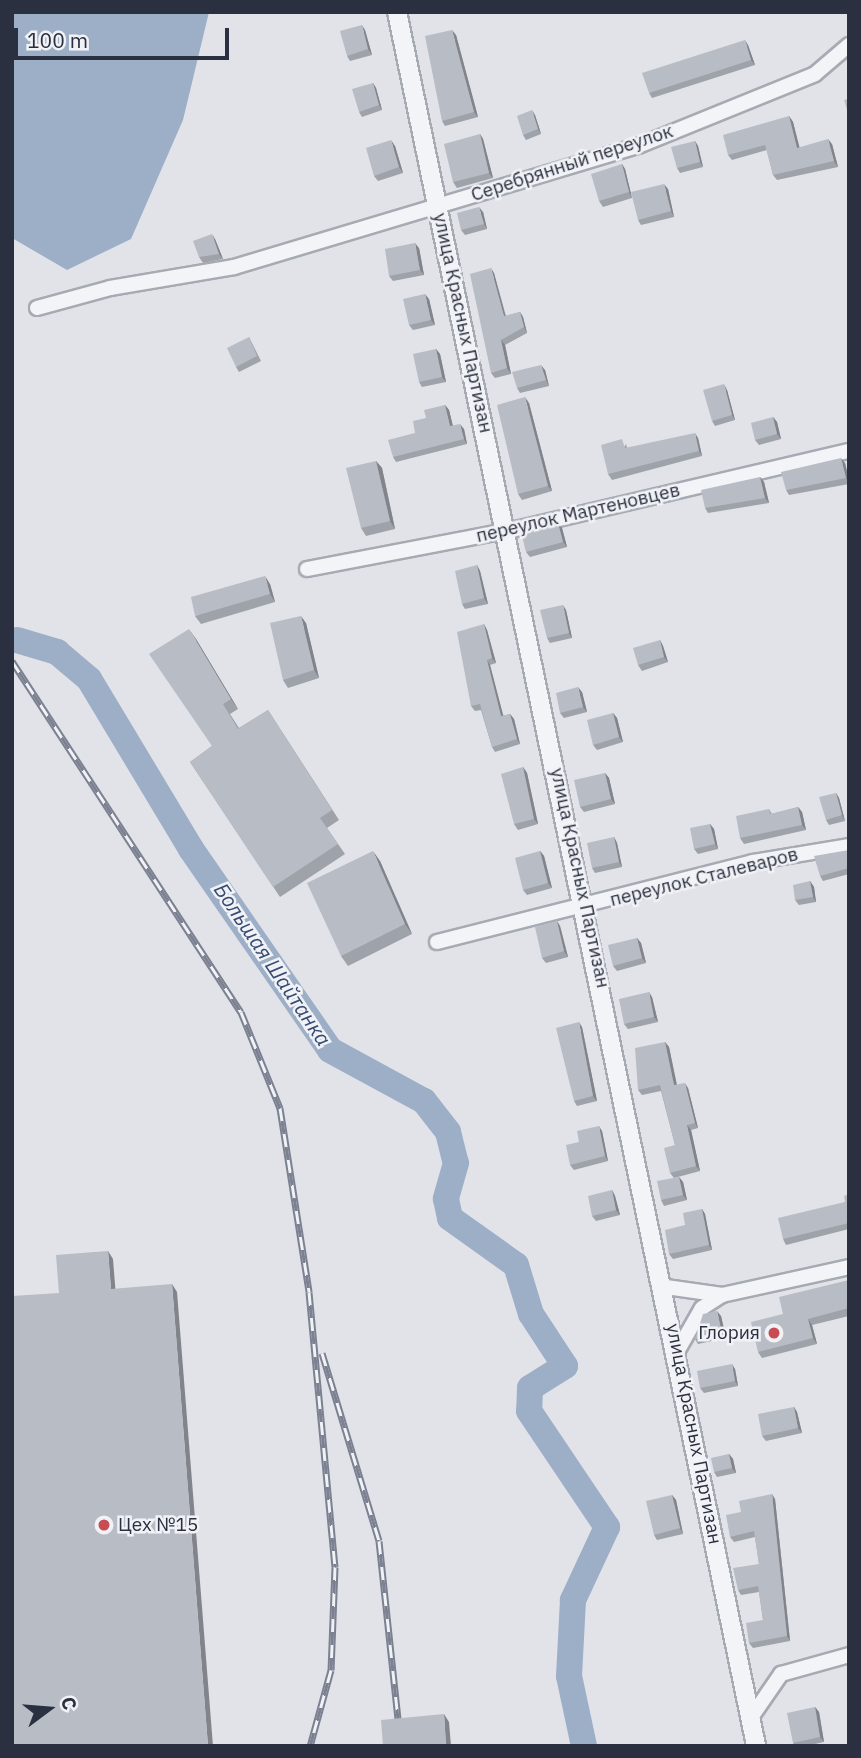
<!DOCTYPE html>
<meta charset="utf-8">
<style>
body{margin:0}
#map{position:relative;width:861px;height:1758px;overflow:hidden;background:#e1e3e9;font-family:"IBM Plex Sans",sans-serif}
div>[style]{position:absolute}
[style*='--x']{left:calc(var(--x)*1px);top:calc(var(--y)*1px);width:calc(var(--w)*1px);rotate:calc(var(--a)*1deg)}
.water>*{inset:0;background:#9daec7}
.river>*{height:26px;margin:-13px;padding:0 13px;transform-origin:13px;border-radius:13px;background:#9daec7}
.roads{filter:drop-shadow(2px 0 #a6aab3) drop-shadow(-2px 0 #a6aab3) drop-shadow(0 2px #a6aab3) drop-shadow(0 -2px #a6aab3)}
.minor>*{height:14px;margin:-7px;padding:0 7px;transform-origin:7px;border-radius:7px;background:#f3f4f7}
.tertiary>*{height:18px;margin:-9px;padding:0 9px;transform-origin:9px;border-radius:9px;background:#f3f4f7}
.rail>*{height:7px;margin-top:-3.5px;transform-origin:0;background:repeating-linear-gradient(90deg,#f0f2f6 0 13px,#7b8191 0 26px);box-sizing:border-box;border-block:2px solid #7b8191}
.wall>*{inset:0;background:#9ea2a9}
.shaded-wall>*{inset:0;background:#81848a}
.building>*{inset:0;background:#b8bcc5}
.dots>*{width:19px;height:19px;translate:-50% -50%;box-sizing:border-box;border:4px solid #f0f2f6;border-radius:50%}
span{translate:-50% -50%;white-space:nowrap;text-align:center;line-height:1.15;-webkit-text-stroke:5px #f0f2f6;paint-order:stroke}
.street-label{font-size:19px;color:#2a303f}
.poi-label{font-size:19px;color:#2a303f}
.right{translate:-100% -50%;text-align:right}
.left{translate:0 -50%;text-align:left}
.water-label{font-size:21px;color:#364b71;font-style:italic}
.frame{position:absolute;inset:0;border:14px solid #2a303f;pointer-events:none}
.north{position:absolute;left:14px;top:1674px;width:70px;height:70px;-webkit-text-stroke:5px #f0f2f6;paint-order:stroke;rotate:74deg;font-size:19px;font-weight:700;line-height:28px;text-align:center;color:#2a303f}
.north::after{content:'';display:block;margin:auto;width:24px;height:32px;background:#2a303f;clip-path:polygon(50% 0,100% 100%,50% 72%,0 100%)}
.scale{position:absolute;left:14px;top:28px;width:215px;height:32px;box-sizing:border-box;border:4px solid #2a303f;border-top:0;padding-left:9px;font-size:21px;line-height:24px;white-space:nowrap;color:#2a303f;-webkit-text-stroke:5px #f0f2f6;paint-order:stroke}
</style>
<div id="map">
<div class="water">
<i style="clip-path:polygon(12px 12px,209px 12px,183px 120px,131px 239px,67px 270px,12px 238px)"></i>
</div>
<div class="river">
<i style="--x:17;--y:640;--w:42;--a:16.7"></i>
<i style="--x:57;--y:652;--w:42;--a:40.2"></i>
<i style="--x:89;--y:679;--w:198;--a:59"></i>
<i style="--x:191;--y:849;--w:244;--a:55.3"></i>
<i style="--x:330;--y:1050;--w:107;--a:28.5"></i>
<i style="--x:424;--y:1101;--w:39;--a:52"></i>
<i style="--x:448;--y:1132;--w:32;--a:76"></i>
<i style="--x:456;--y:1163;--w:37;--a:106"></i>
<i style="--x:446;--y:1199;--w:19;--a:78"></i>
<i style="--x:450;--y:1218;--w:81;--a:35.5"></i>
<i style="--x:516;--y:1265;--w:51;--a:73"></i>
<i style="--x:531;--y:1314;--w:62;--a:56.8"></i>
<i style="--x:565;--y:1366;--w:41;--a:147.8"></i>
<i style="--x:530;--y:1388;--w:23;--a:92"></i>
<i style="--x:529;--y:1411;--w:140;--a:56.1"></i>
<i style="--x:607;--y:1527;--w:81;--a:115"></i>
<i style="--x:573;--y:1600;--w:76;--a:93"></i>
<i style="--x:569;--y:1676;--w:72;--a:77.9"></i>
</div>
<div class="roads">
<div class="minor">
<i style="--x:37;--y:308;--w:76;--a:-15.3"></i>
<i style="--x:110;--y:288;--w:126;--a:-9.6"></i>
<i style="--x:234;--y:267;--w:422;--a:-16.7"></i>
<i style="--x:638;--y:146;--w:191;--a:-22.1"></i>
<i style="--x:815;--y:74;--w:45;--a:-40.5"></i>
<i style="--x:307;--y:569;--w:204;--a:-10.8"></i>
<i style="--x:507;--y:531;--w:351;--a:-13.2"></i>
<i style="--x:437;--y:942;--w:326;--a:-14.2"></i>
<i style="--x:753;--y:862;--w:97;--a:-9.5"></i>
<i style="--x:666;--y:1287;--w:57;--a:8.1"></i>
<i style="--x:678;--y:1350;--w:48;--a:-60.3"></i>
<i style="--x:702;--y:1308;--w:24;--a:-33"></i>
<i style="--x:722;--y:1295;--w:130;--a:-12.4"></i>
<i style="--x:750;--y:1719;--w:55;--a:-55.4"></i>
<i style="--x:781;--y:1674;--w:71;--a:-15.6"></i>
</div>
<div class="tertiary">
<i style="--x:397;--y:12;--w:1771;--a:78.3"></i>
</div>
</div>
<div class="rail">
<i style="--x:12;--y:661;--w:419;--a:56.9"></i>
<i style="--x:241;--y:1012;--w:104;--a:67.9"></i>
<i style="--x:280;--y:1108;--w:186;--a:81"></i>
<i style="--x:309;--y:1292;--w:276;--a:84.6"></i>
<i style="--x:335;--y:1567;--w:103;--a:92.2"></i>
<i style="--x:331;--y:1670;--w:79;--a:105.4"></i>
<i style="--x:322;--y:1353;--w:196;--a:73.1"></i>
<i style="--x:379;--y:1541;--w:206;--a:83.9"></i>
</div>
<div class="wall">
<i style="clip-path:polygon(365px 30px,372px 55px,350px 61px,347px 56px)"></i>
<i style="clip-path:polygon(456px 35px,478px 117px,445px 126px,442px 121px)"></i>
<i style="clip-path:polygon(748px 45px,755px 65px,652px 98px,649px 93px)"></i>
<i style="clip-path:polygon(373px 83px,376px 88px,382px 110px,362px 117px,359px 112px)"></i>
<i style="clip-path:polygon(535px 115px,541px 134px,526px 140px,523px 135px)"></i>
<i style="clip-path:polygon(789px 116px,793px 122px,799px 148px,832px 144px,838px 167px,777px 180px,773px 175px,767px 150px,732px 160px,728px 155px)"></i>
<i style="clip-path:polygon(480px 134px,483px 139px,493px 178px,457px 188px,453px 182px)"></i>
<i style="clip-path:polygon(695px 141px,698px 146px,703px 167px,680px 173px,677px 168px)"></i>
<i style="clip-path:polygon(395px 146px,403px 173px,378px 181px,374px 176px)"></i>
<i style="clip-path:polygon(622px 164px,625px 169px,632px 198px,603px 207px,599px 201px)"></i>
<i style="clip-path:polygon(668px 189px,674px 217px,641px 225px,638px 220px)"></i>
<i style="clip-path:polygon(483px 212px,487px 229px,465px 235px,461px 230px)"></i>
<i style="clip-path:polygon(215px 239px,223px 259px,203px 263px,199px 257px)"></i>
<i style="clip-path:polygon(419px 248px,424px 275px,393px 281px,389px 276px)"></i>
<i style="clip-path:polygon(494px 273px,506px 316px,520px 312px,523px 317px,527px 333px,505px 345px,511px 374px,495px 378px,491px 373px)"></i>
<i style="clip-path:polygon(429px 299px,435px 325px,413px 330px,409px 325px)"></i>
<i style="clip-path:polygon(249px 337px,261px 361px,239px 372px,236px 367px)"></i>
<i style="clip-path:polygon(436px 349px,440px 354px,446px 382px,422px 387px,419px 382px)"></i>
<i style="clip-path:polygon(545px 370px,549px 386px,520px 393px,517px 388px)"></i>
<i style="clip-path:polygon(727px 390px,735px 420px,715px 426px,712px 421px)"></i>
<i style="clip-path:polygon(529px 403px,552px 491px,522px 500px,518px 494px)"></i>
<i style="clip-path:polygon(445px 405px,449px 410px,453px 426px,464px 429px,467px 444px,396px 462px,393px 457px,415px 433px,426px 418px)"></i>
<i style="clip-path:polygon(773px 417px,777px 422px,781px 439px,759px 445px,755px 440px)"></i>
<i style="clip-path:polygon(698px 438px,702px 456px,612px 480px,608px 474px,626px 444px,627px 448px)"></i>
<i style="clip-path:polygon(376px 461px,382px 468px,395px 529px,366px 536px,361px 528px)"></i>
<i style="clip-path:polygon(845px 463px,849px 478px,849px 484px,789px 495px,786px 490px)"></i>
<i style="clip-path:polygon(760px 477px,764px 482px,769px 503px,708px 513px,705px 508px)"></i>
<i style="clip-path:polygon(558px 523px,562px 528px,567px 547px,530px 557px,526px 552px)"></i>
<i style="clip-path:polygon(477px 565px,480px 571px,488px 604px,465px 609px,462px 604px)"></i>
<i style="clip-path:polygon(270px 584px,275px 602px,201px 624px,195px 616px)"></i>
<i style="clip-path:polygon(566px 610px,572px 638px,550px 643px,547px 638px)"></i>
<i style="clip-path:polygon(306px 623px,319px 678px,288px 688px,283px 680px)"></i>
<i style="clip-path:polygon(484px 624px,487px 630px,496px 663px,490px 665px,503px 716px,510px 714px,514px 719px,520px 744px,495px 752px,492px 747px,481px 710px,475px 711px,471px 706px)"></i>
<i style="clip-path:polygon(196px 639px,238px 709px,230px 714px,239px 728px,268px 710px,339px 820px,327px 828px,345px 854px,280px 897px,190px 762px,212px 746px)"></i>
<i style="clip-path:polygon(660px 640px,663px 646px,668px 662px,642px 671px,638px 665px)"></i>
<i style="clip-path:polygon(582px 692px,587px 712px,564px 718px,560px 713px)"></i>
<i style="clip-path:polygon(613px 713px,617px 718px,623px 742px,597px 750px,593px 745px)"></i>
<i style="clip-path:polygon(523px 767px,527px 773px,538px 824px,518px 830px,514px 824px)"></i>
<i style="clip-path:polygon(605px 773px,609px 778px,615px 804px,584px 812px,580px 807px)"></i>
<i style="clip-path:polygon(836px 793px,839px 798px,845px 821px,829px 825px,826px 820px)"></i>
<i style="clip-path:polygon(798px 807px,802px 812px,806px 830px,744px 844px,740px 838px,769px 809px,772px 814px)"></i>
<i style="clip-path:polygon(710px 824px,714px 829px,718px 849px,698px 854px,694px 849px)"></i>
<i style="clip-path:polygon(614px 837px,617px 843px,622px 867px,595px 873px,592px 868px)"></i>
<i style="clip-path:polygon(849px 850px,849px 874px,823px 881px,820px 876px)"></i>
<i style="clip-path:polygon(540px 851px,544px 856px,552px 888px,527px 895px,523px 890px)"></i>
<i style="clip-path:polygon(380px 861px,412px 934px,348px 966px,341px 956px)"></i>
<i style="clip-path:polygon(810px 881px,814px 887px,816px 902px,799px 905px,795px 900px)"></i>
<i style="clip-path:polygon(557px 921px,560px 926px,568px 957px,546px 963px,542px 958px)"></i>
<i style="clip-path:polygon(637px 938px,641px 943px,646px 963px,617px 971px,613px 966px)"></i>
<i style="clip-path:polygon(652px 997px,658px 1022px,628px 1029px,624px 1024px)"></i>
<i style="clip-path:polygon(582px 1027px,597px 1101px,577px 1106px,574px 1101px)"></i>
<i style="clip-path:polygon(665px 1042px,669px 1047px,677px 1085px,688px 1088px,698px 1128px,691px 1130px,700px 1171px,674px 1178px,670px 1173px,675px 1145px,661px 1091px,642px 1095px,638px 1090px)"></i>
<i style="clip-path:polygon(602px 1131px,608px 1161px,574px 1170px,570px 1165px,579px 1142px)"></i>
<i style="clip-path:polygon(679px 1177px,683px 1182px,687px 1200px,664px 1206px,661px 1200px)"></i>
<i style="clip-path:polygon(612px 1190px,615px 1196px,620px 1215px,596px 1221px,592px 1216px)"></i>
<i style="clip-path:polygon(849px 1194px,849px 1229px,786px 1245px,783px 1239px,845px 1202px)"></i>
<i style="clip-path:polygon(702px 1209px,705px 1214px,712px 1250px,673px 1259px,669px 1254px,685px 1225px)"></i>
<i style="clip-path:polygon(849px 1280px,849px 1316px,812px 1325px,817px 1344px,762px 1358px,758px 1352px,783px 1314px)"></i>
<i style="clip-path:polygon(721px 1316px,726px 1338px,698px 1344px,695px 1339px)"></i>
<i style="clip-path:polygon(735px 1369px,738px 1386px,704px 1393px,700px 1388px)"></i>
<i style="clip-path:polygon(794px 1407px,797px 1412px,802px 1433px,766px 1441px,762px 1436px)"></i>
<i style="clip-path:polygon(729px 1454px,733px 1459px,736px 1473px,717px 1477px,714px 1472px)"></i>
<i style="clip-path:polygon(672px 1495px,676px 1500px,683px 1534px,657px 1540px,654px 1535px)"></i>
<i style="clip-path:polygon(775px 1499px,790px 1641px,753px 1648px,749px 1643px,763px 1620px,759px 1592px,741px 1595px,738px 1590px,759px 1564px,755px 1537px,734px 1542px,730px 1537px,741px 1512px)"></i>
<i style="clip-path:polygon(815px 1707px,819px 1712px,824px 1742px,806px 1746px,795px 1746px,793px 1743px)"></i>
</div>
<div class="shaded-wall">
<i style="clip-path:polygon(362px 25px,365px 30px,372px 55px,368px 49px)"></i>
<i style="clip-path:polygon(452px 30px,456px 35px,478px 117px,474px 112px)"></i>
<i style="clip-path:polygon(745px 40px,748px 45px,755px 65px,751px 60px)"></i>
<i style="clip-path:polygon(373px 83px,376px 88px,382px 110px,379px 105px)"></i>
<i style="clip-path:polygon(532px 110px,535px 115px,541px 134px,538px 129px)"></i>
<i style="clip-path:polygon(789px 116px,793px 122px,801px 153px,797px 148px)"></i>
<i style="clip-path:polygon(480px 134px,483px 139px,493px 178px,489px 173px)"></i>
<i style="clip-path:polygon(828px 139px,832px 144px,838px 167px,834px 161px)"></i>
<i style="clip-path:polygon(391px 140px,395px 146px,403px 173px,399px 167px)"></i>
<i style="clip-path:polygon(695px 141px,698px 146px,703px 167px,700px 162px)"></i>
<i style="clip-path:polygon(622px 164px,625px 169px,632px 198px,629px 192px)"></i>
<i style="clip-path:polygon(664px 184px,668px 189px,674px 217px,671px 211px)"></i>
<i style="clip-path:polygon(479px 207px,483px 212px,487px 229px,484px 224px)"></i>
<i style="clip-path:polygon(212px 234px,215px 239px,223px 259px,219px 254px)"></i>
<i style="clip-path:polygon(415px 243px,419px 248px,424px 275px,420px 270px)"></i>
<i style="clip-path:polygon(491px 268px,494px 273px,507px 322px,504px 316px)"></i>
<i style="clip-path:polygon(425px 294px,429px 299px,435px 325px,431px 320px)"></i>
<i style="clip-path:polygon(520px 312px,523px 317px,527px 333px,524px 327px)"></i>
<i style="clip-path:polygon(501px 340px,505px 345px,511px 374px,507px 368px)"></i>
<i style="clip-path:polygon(436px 349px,440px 354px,446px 382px,442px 377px)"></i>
<i style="clip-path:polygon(541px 365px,545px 370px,549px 386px,546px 380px)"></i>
<i style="clip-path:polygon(724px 384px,727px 390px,735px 420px,732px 415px)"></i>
<i style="clip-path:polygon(525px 397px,529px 403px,552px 491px,548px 486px)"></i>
<i style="clip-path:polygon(445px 405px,449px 410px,454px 431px,450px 426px)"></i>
<i style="clip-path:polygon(773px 417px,777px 422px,781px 439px,777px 434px)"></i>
<i style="clip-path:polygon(460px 424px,464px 429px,467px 444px,464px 439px)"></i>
<i style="clip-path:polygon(695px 433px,698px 438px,702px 456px,699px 451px)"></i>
<i style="clip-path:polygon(841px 458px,845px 463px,849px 481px,846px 478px)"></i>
<i style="clip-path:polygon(376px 461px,382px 468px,395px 529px,390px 521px)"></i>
<i style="clip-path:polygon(760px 477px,764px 482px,769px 503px,765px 498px)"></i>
<i style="clip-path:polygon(558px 523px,562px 528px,567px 547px,563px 542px)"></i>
<i style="clip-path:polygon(477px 565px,480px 571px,488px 604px,484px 598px)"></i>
<i style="clip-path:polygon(265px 576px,270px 584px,275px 602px,270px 594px)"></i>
<i style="clip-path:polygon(563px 605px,566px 610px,572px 638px,569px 633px)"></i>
<i style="clip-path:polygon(301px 616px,306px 623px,319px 678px,314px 670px)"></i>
<i style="clip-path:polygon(484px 624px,487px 630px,496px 663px,492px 658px)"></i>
<i style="clip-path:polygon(189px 629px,196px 639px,238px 709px,231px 699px)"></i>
<i style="clip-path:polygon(660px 640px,663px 646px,668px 662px,664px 657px)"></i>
<i style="clip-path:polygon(487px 660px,490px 665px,505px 722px,501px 716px)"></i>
<i style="clip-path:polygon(578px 687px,582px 692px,587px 712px,583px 707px)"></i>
<i style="clip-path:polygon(613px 713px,617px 718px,623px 742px,619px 737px)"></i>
<i style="clip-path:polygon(510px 714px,514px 719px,520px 744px,517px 739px)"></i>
<i style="clip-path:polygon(523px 767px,527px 773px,538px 824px,534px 819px)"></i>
<i style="clip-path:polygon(605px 773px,609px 778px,615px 804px,611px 799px)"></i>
<i style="clip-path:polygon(836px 793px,839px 798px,845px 821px,842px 815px)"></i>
<i style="clip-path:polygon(798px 807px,802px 812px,806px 830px,802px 825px)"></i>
<i style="clip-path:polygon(710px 824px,714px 829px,718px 849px,715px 844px)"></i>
<i style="clip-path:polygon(614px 837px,617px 843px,622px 867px,619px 862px)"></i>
<i style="clip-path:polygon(373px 851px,380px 861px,412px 934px,405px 924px)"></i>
<i style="clip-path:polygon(540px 851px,544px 856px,552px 888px,548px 883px)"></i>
<i style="clip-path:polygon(810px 881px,814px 887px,816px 902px,813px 897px)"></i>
<i style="clip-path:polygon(557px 921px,560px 926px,568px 957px,564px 951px)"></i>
<i style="clip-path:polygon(637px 938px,641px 943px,646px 963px,642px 958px)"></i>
<i style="clip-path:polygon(649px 992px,652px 997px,658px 1022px,654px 1017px)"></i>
<i style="clip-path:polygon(579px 1022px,582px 1027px,597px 1101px,593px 1096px)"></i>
<i style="clip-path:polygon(665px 1042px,669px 1047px,678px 1091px,674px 1085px)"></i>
<i style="clip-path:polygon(685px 1083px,688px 1088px,698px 1128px,695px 1123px)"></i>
<i style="clip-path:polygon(687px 1125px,691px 1130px,700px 1171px,696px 1166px)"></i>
<i style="clip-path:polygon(599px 1126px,602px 1131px,608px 1161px,605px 1156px)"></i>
<i style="clip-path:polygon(679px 1177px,683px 1182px,687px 1200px,683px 1195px)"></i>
<i style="clip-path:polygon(612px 1190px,615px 1196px,620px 1215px,616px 1210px)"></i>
<i style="clip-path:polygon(702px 1209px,705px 1214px,712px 1250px,709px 1245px)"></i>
<i style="clip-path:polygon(108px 1251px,113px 1259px,116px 1297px,111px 1289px)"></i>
<i style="clip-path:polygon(172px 1284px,177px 1292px,213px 1746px,208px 1746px)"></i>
<i style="clip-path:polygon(717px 1311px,721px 1316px,726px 1338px,722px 1333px)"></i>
<i style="clip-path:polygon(808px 1319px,812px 1325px,817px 1344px,813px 1338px)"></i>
<i style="clip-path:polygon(732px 1364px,735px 1369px,738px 1386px,735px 1381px)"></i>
<i style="clip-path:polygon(794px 1407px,797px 1412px,802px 1433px,798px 1428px)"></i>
<i style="clip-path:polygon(729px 1454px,733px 1459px,736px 1473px,732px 1468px)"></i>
<i style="clip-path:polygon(772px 1494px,775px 1499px,790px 1641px,787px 1636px)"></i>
<i style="clip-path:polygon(672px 1495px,676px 1500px,683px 1534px,680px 1528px)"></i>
<i style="clip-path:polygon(815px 1707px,819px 1712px,824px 1742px,820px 1737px)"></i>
<i style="clip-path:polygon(444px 1714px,449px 1722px,451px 1746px,446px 1746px)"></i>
</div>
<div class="building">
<i style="clip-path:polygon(362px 25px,368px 49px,347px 56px,340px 31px)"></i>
<i style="clip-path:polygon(452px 30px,474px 112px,442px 121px,425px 36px)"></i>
<i style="clip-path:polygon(745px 40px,751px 60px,649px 93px,642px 73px)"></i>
<i style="clip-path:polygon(373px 83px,379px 105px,359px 112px,352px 89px)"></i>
<i style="clip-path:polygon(849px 99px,849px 116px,844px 100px)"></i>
<i style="clip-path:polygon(532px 110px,538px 129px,523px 135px,517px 116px)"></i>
<i style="clip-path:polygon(789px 116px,797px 148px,828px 139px,834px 161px,773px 175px,765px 145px,728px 155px,723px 135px)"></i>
<i style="clip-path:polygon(480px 134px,489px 173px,453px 182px,444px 144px)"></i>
<i style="clip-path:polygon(391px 140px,399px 167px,374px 176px,366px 148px)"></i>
<i style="clip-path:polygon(695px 141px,700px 162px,677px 168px,671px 147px)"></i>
<i style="clip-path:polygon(622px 164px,629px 192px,599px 201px,591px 174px)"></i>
<i style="clip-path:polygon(664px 184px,671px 211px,638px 220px,631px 192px)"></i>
<i style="clip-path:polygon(479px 207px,484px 224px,461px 230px,457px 213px)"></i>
<i style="clip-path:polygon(212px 234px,219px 254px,199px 257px,193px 241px)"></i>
<i style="clip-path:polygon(415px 243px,420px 270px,389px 276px,385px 249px)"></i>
<i style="clip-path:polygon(491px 268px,504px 316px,520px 312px,524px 327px,501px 340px,507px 368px,491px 373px,470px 274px)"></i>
<i style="clip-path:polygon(425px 294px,431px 320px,409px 325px,403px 299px)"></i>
<i style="clip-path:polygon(249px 337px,257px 356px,236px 367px,227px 348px)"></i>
<i style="clip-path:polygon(436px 349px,442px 377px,419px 382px,413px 354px)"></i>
<i style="clip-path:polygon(541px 365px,546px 380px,517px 388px,512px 372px)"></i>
<i style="clip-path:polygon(724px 384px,732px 415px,712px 421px,703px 390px)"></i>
<i style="clip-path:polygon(525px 397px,548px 486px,518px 494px,497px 405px)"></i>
<i style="clip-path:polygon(445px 405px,450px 426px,460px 424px,464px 439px,393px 457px,388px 440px,415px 433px,413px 421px,426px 418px,424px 410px)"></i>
<i style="clip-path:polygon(773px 417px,777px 434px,755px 440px,751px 423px)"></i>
<i style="clip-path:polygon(695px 433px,699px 451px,608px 474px,601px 445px,622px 439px,625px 448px)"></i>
<i style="clip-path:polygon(841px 458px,846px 478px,786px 490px,781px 472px)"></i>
<i style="clip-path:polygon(376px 461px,390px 521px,361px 528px,346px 468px)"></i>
<i style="clip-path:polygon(760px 477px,765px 498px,705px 508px,701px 490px)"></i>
<i style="clip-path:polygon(558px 523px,563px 542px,526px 552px,521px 532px)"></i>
<i style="clip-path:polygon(477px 565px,484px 598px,462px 604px,455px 571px)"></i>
<i style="clip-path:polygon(265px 576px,270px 594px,195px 616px,191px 597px)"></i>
<i style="clip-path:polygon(563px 605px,569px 633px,547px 638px,540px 610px)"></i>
<i style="clip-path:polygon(301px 616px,314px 670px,283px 680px,270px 623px)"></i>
<i style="clip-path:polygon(484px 624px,492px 658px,487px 660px,501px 716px,510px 714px,517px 739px,492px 747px,480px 704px,471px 706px,457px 632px)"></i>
<i style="clip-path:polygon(189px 629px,231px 699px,223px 704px,238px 729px,268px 710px,332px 810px,320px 818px,338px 844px,273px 887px,190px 762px,212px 746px,149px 654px)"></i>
<i style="clip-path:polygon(660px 640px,664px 657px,638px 665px,633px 648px)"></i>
<i style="clip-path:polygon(578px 687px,583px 707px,560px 713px,556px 693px)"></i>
<i style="clip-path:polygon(613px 713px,619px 737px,593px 745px,587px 720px)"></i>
<i style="clip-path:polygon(523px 767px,534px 819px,514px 824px,501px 774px)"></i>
<i style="clip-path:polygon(605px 773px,611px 799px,580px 807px,574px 780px)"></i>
<i style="clip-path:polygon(836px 793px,842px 815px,826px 820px,819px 797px)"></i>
<i style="clip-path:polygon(798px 807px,802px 825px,740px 838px,736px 816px,769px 809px,770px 814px)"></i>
<i style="clip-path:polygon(710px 824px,715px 844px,694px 849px,690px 828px)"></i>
<i style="clip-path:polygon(614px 837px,619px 862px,592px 868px,587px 843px)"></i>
<i style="clip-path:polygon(849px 850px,849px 868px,820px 876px,814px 856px)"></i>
<i style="clip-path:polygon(373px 851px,405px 924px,341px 956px,307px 883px)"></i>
<i style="clip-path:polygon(540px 851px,548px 883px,523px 890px,515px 858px)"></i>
<i style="clip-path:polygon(810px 881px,813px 897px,795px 900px,793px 885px)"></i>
<i style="clip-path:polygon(557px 921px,564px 951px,542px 958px,535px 927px)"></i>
<i style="clip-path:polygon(637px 938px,642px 958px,613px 966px,608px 945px)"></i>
<i style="clip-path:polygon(649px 992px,654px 1017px,624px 1024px,619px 999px)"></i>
<i style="clip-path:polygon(579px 1022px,593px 1096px,574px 1101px,556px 1028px)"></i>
<i style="clip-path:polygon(665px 1042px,674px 1085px,685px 1083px,695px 1123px,687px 1125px,696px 1166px,670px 1173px,664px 1148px,675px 1145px,660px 1085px,638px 1090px,635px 1048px)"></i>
<i style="clip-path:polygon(599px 1126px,605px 1156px,570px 1165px,566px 1145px,579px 1142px,577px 1131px)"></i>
<i style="clip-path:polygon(679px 1177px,683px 1195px,661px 1200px,657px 1181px)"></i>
<i style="clip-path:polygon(612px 1190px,616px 1210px,592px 1216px,588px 1196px)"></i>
<i style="clip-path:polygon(849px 1194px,849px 1223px,783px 1239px,778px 1218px,845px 1202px,844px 1196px)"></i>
<i style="clip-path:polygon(702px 1209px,709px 1245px,669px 1254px,665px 1230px,685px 1225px,683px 1213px)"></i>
<i style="clip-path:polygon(108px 1251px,111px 1289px,172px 1284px,208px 1746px,12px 1746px,12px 1296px,59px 1293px,56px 1255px)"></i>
<i style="clip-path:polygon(849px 1280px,849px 1308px,808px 1319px,813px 1338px,758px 1352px,751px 1322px,783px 1314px,779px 1297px)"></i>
<i style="clip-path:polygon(717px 1311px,722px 1333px,695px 1339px,703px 1314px)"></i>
<i style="clip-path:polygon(732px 1364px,735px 1381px,700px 1388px,697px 1371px)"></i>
<i style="clip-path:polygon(794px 1407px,798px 1428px,762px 1436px,758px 1414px)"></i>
<i style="clip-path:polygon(729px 1454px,732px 1468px,714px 1472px,711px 1458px)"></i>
<i style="clip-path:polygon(772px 1494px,787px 1636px,749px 1643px,746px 1623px,763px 1620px,758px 1586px,738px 1590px,733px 1568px,759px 1564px,754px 1531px,730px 1537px,726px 1515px,741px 1512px,739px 1501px)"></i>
<i style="clip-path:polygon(672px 1495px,680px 1528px,654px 1535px,646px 1501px)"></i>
<i style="clip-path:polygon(815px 1707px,820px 1737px,793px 1743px,787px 1713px)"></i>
<i style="clip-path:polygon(444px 1714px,446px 1746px,383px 1746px,381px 1720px)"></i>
</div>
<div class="dots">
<i style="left:774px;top:1333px;background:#c74c54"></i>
<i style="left:104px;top:1525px;background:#c74c54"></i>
</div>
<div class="street-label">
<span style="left:572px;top:163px;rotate:-18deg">Серебрянный переулок</span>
<span style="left:463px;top:323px;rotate:78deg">улица Красных Партизан</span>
<span style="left:578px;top:513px;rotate:-13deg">переулок Мартеновцев</span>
<span style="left:704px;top:877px;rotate:-14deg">переулок Сталеваров</span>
<span style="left:580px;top:878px;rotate:78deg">улица Красных Партизан</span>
<span style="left:694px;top:1434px;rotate:79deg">улица Красных Партизан</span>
</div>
<div class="poi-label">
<span class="right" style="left:760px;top:1333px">Глория</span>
<span class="left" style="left:118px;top:1525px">Цех №15</span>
</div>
<div class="water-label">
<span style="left:273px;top:964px;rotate:56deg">Большая Шайтанка</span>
</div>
<div class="frame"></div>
<div class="north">С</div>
<div class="scale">100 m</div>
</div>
